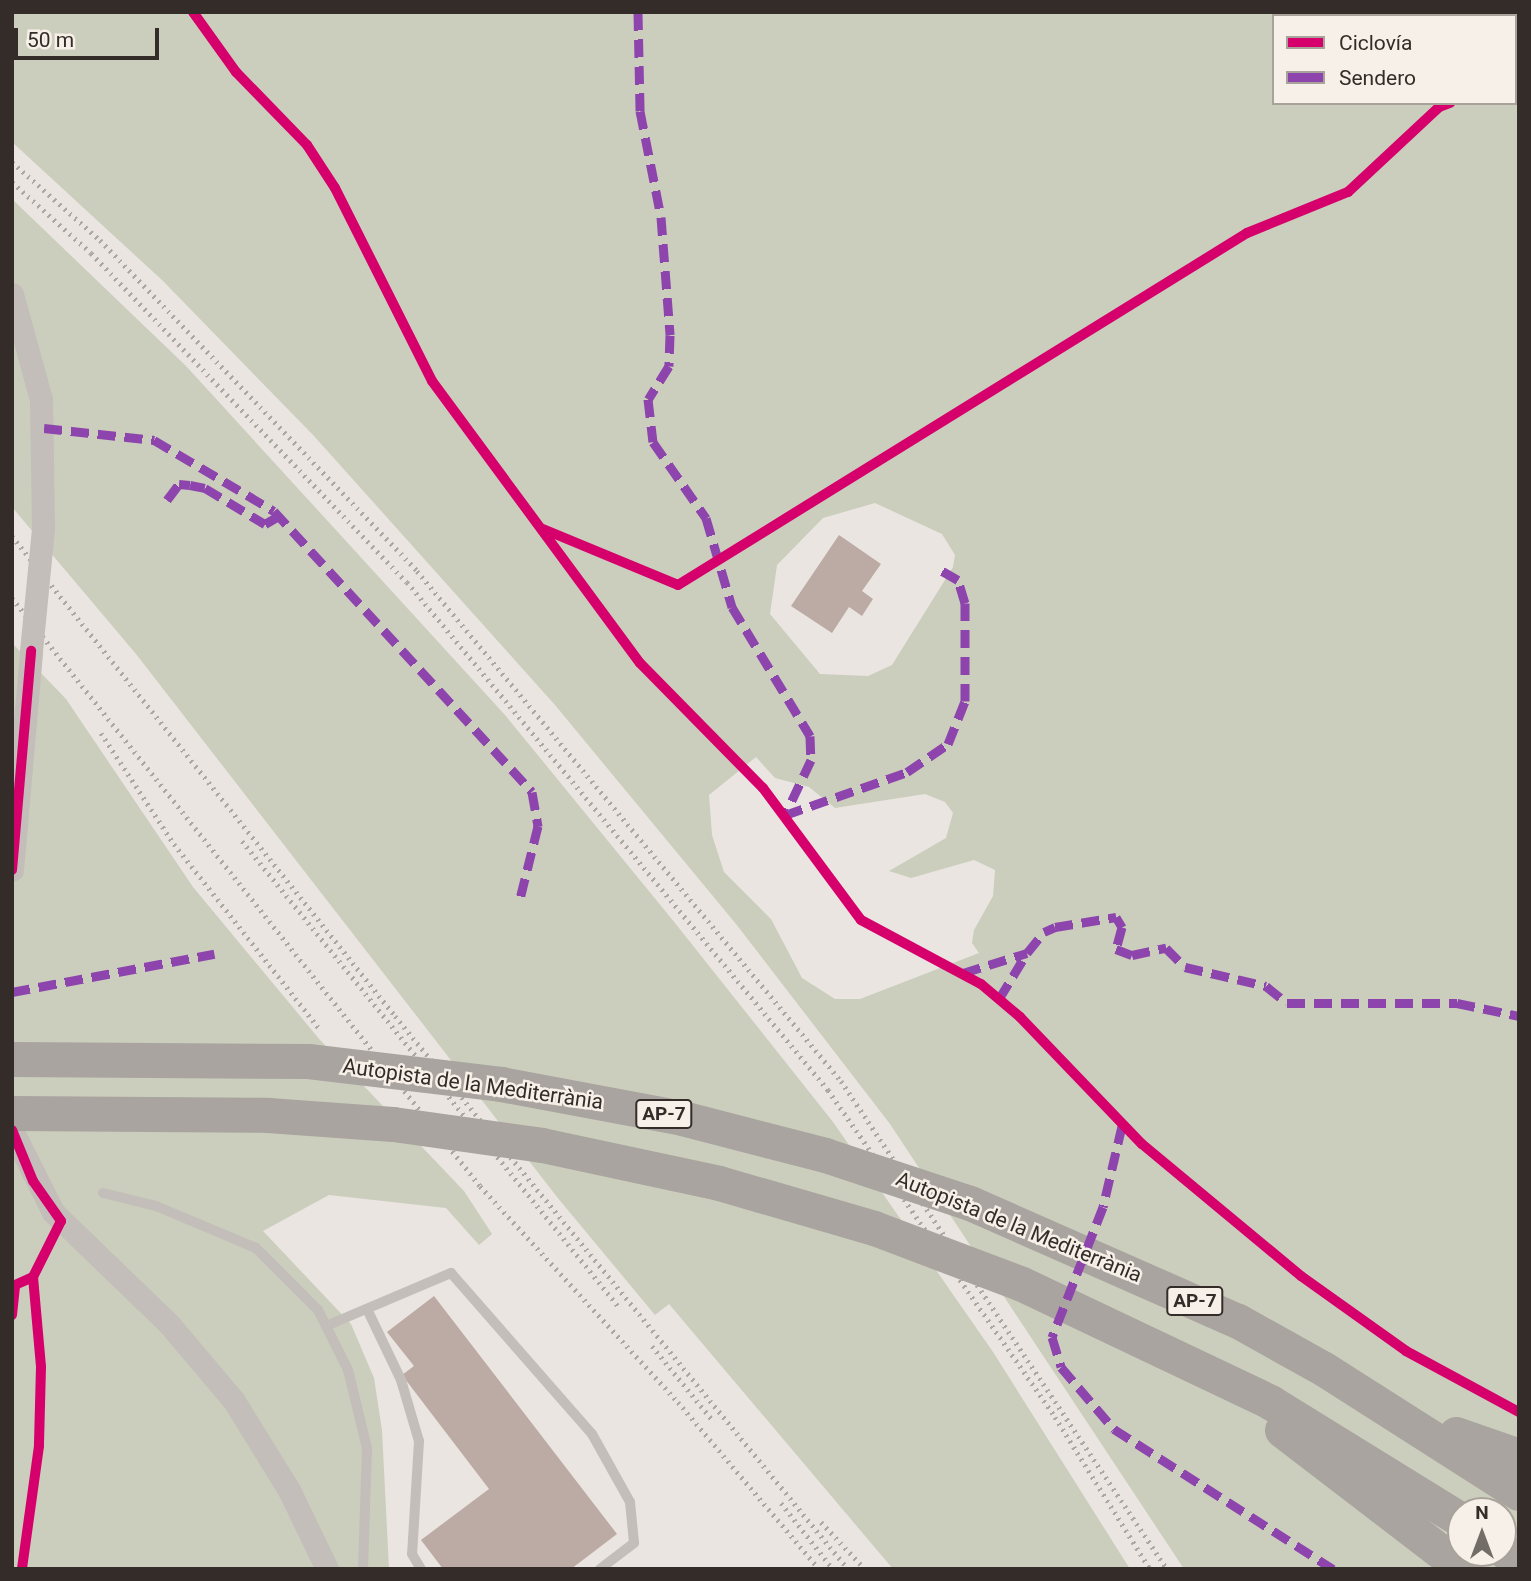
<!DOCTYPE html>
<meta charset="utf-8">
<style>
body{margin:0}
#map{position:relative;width:1531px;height:1581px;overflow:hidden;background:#eae5e0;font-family:Roboto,sans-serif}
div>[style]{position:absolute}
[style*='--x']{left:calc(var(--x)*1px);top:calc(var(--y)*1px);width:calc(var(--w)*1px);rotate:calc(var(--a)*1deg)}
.green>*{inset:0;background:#cbcebc}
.building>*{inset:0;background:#bcaba4}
.service>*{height:10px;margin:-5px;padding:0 5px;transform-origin:5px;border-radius:5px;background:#c3beb9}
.tertiary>*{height:23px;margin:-11.5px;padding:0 11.5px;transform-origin:11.5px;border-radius:11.5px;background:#c3beb9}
.motorway>*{height:35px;margin:-17.5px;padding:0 17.5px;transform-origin:17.5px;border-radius:17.5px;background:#a9a49f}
.rail>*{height:5px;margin-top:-2.5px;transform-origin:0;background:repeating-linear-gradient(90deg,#aba7a3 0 2px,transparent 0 7px)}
.tertiary-bridge>*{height:23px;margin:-11.5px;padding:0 11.5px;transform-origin:11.5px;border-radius:11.5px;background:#c3beb9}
.motorway-bridge>*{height:35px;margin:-17.5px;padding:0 17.5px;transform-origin:17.5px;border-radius:17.5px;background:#a9a49f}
.quiet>*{height:9px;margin-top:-4.5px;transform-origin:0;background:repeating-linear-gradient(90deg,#8e44ad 0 18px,transparent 0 27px)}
.cycleway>*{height:10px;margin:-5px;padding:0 5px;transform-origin:5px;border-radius:5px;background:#d6006c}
span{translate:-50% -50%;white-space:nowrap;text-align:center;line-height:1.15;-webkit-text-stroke:5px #f7f0e8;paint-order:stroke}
.shield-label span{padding:2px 5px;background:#f7f0e8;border:2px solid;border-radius:5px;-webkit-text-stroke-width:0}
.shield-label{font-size:19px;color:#332c28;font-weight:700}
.street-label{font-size:21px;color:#332c28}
.frame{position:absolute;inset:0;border:14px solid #332c28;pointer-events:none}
.legend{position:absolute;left:1272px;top:14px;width:245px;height:91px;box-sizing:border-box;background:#f7f0e8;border:2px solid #a9a29b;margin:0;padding:9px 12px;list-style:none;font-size:21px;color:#332c28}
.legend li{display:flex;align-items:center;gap:14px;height:35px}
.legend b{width:35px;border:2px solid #a9a29b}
.north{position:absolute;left:1447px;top:1497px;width:70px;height:70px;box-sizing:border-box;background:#f7f0e8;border:2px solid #a9a29b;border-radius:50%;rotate:0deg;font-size:19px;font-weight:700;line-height:28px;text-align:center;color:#332c28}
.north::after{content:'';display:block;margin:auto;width:24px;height:32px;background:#736d68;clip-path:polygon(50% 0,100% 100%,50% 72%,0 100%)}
.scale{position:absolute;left:14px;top:28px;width:145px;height:32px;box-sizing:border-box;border:4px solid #332c28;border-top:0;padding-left:9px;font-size:21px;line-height:24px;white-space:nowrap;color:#332c28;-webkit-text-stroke:5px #f7f0e8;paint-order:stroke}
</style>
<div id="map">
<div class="green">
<i style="clip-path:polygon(evenodd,12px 12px,1519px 12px,1519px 1569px,1184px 1569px,890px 1124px,736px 924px,555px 705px,314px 436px,163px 281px,12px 142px,12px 12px,1274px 16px,1515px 16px,1515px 103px,1274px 103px,1274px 16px,12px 12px,875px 503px,942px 534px,955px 555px,953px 567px,892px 665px,868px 676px,820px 674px,770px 614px,777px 565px,823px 518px,875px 503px,12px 12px,756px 757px,775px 778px,809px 787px,835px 808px,925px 794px,945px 802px,953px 813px,946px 838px,889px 871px,911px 878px,974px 860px,995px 870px,993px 896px,974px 930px,972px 943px,979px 953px,860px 999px,835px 999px,802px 978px,771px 919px,724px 872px,712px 835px,709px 795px,756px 757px,12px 12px,1461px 1511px,1503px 1511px,1503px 1553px,1461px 1553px,1461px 1511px)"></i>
<i style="clip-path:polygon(12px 199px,186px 366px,505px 715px,675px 923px,833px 1122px,993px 1352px,1130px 1569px,893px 1569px,669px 1304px,655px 1315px,557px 1197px,136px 654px,12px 507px)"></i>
<i style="clip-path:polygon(12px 643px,66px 699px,193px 887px,320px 1040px,464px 1191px,492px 1234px,479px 1245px,446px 1208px,329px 1195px,263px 1231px,351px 1324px,374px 1378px,382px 1430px,389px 1569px,12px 1569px)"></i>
</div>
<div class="building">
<i style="clip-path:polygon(839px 535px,881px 564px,862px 591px,873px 599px,862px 616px,849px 607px,832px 633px,791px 606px)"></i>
<i style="clip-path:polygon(434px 1296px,617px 1534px,571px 1569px,443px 1569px,421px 1540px,489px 1489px,402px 1375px,414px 1366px,387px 1332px)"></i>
</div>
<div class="service">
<i style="--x:103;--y:1193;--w:55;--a:13.8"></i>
<i style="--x:156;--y:1206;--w:108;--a:22.8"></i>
<i style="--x:256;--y:1248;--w:88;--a:45"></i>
<i style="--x:318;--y:1310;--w:67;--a:63.4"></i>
<i style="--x:348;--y:1370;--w:80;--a:76.3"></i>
<i style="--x:367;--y:1448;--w:121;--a:91.9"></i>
<i style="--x:367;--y:1309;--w:79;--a:64.4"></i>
<i style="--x:401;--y:1380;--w:64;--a:73.6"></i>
<i style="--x:419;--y:1441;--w:113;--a:93.5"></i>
<i style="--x:412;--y:1554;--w:17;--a:59"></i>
<i style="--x:326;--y:1326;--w:136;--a:-23"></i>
<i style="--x:451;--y:1273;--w:214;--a:48.8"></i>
<i style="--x:592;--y:1434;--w:78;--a:60.8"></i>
<i style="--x:630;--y:1502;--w:41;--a:84.4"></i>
<i style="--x:634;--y:1543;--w:43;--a:142.6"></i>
</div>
<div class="tertiary">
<i style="--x:12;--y:294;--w:109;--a:74.6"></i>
<i style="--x:41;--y:399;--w:130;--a:89.1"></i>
<i style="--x:12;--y:870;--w:220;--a:-85"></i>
<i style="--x:12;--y:1130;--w:92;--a:63.4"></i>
<i style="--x:53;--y:1212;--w:161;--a:44"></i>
<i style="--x:169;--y:1324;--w:101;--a:49.8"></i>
<i style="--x:234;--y:1401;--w:105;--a:58.3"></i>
<i style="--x:289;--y:1490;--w:88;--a:64.3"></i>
</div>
<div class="motorway">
<i style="--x:12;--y:1059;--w:296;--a:0.4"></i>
<i style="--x:501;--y:1084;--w:184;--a:10.6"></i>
<i style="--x:682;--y:1118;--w:148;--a:14.5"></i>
<i style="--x:12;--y:1113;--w:256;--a:0.4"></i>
<i style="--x:268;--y:1115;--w:125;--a:4.1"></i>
<i style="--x:542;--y:1145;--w:181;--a:12.1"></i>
<i style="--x:719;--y:1183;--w:161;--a:16.2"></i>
<i style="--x:970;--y:1203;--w:293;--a:23.8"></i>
<i style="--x:1238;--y:1321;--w:98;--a:29.2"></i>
<i style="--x:1324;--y:1369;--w:231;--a:32.5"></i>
<i style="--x:1022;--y:1284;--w:275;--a:25.4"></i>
<i style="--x:1270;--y:1402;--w:225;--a:31.7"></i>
<i style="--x:1282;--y:1430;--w:228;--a:37.5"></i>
<i style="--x:1456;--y:1434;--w:67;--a:19.2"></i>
<i style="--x:1503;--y:1550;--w:20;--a:37"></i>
</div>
<div class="rail">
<i style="--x:12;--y:162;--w:118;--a:41.6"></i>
<i style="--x:100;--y:240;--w:458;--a:46.2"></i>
<i style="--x:417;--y:571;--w:663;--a:50.26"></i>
<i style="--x:841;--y:1081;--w:587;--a:56.26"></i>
<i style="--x:12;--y:182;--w:106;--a:41.9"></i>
<i style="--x:91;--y:253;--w:456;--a:46.2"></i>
<i style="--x:407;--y:582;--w:660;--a:50.35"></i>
<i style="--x:828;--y:1090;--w:398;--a:55.2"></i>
<i style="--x:1055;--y:1417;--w:179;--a:58"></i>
<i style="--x:12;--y:536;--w:614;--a:51.41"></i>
<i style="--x:395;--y:1016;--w:715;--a:50.68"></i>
<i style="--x:12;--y:598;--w:752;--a:51.48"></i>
<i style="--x:480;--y:1186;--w:293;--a:47.5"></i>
<i style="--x:678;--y:1402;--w:219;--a:49.8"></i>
<i style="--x:101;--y:733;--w:133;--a:56.7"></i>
<i style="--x:174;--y:844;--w:234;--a:51.8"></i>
<i style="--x:242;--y:841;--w:598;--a:51.04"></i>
<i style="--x:652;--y:1346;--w:98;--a:50.8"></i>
<i style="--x:781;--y:1503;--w:84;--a:51.8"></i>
<i style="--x:821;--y:1522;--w:64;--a:46.9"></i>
</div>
<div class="tertiary-bridge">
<i style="--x:31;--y:651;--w:123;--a:-84.4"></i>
</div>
<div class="motorway-bridge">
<i style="--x:308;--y:1061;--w:194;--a:6.8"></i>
<i style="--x:393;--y:1124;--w:150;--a:8"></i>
<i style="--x:825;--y:1155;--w:153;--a:18.3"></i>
<i style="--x:874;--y:1228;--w:158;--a:20.7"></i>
</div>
<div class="quiet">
<i style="--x:638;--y:12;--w:99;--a:88.8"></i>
<i style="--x:640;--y:111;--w:108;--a:78.8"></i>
<i style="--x:661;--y:217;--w:118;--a:85.6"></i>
<i style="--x:670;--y:335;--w:31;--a:92"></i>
<i style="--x:669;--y:366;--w:39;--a:122"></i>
<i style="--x:648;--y:399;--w:43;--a:83.4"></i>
<i style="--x:653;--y:442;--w:93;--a:55.1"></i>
<i style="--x:706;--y:518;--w:93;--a:73.7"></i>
<i style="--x:732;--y:607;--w:151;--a:58.8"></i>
<i style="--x:810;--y:736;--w:24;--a:88"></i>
<i style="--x:811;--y:760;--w:61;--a:115.3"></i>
<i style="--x:44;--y:428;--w:111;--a:6.2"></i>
<i style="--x:154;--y:440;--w:139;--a:30.6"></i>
<i style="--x:274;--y:511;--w:381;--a:47.4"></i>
<i style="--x:532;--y:792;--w:35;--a:80"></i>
<i style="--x:538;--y:826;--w:79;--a:103.9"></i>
<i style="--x:167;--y:500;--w:20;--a:-53"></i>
<i style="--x:179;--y:484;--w:11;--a:5"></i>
<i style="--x:190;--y:485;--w:15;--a:11"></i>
<i style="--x:205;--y:488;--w:70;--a:31"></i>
<i style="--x:265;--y:524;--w:16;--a:-30"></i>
<i style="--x:785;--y:815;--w:129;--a:-19.4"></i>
<i style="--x:907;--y:772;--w:50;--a:-34.3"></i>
<i style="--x:948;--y:744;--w:46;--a:-68.4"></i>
<i style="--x:965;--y:701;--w:98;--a:-90"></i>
<i style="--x:965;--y:603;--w:24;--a:-107"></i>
<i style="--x:958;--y:580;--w:24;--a:-150"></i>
<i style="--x:963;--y:973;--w:67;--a:-17.4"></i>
<i style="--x:1027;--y:953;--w:27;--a:-51"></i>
<i style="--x:1044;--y:932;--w:12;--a:-24"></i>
<i style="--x:1055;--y:927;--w:62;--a:-9.3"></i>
<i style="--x:1116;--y:917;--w:12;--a:59"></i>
<i style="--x:1122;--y:927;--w:23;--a:105"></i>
<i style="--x:1116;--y:949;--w:17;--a:21"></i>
<i style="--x:1132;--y:955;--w:35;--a:-12"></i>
<i style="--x:1166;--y:948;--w:27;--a:45"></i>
<i style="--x:1185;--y:967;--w:83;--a:13.2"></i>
<i style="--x:1266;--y:986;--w:27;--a:39"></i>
<i style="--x:1287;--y:1003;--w:170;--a:0"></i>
<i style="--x:1457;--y:1003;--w:63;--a:11.8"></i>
<i style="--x:12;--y:992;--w:206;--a:-10.7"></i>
<i style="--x:999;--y:999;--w:54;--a:-58.7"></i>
<i style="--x:1122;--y:1126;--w:83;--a:103.2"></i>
<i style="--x:1103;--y:1207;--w:140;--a:111.4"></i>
<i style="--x:1052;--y:1337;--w:31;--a:73"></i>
<i style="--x:1061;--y:1367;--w:82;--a:49.5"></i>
<i style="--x:1114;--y:1429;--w:260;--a:32.6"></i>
</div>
<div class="cycleway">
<i style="--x:193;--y:12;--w:74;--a:54.4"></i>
<i style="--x:236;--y:72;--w:102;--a:45.8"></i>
<i style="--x:307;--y:145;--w:51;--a:56.9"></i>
<i style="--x:335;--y:188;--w:216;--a:63.3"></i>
<i style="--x:432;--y:381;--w:350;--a:53.6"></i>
<i style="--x:640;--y:663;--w:175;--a:45.5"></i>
<i style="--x:763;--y:788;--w:164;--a:53.4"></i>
<i style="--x:861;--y:920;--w:136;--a:28.1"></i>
<i style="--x:981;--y:984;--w:51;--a:40.2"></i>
<i style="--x:1020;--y:1017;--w:176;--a:46.2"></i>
<i style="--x:1142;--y:1144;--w:207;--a:39.7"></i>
<i style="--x:1301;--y:1276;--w:129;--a:35.5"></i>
<i style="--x:1406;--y:1351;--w:128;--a:28.4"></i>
<i style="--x:543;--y:529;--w:146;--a:22.5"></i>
<i style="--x:678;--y:585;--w:669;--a:-31.74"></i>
<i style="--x:1247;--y:233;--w:109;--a:-22.1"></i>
<i style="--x:1348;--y:192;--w:125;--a:-43"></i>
<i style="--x:1439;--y:107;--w:12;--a:-20"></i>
<i style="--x:12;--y:870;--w:220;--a:-85"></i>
<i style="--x:12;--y:1130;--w:55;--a:67.6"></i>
<i style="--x:33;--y:1181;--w:49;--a:55"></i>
<i style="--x:61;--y:1221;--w:63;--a:116.6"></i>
<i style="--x:12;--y:1315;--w:30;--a:-84"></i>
<i style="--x:15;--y:1285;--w:20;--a:-24"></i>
<i style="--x:33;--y:1277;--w:90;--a:84.9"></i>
<i style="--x:41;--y:1367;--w:79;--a:91.5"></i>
<i style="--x:39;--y:1446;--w:124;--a:97.9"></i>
</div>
<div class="shield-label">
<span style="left:664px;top:1114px">AP-7</span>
<span style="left:1195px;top:1301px">AP-7</span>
</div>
<div class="street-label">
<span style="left:473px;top:1084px;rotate:8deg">Autopista de la Mediterrània</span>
<span style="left:1019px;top:1227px;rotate:22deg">Autopista de la Mediterrània</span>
</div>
<div class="frame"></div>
<ul class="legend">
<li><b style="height:9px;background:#d6006c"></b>Ciclovía</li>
<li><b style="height:9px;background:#8e44ad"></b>Sendero</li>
</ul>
<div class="north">N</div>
<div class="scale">50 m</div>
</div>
